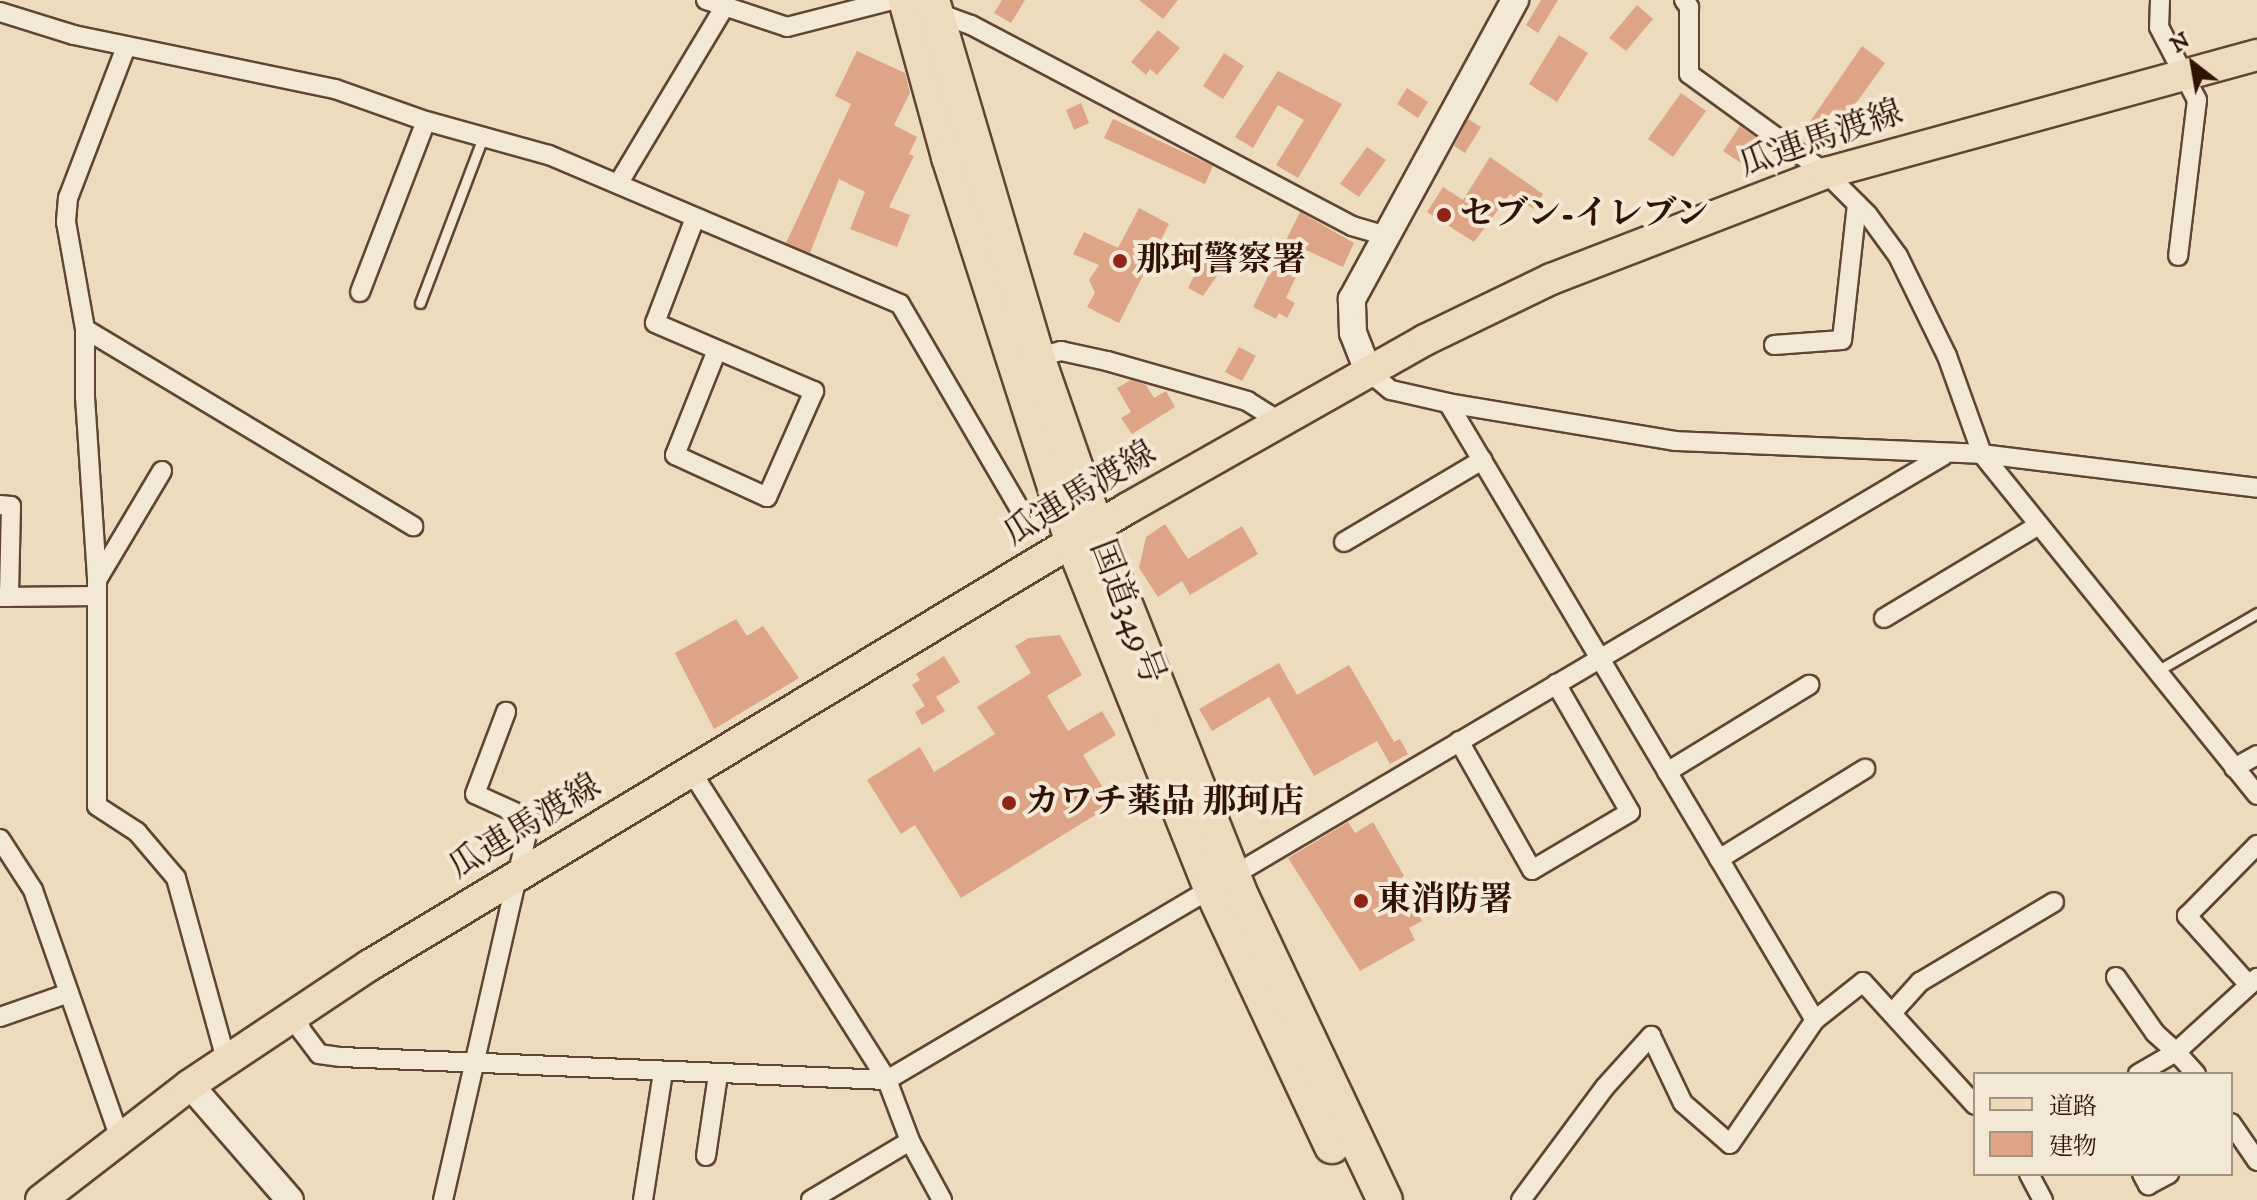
<!DOCTYPE html>
<meta charset="utf-8">
<style>
body{margin:0}
#map{position:relative;width:2257px;height:1200px;overflow:hidden;background:#eddbbe;font-family:"IM FELL DW Pica","Noto Serif JP",serif}
div>[style]{position:absolute}
[style*='--x']{left:calc(var(--x)*1px);top:calc(var(--y)*1px);width:calc(var(--w)*1px);rotate:calc(var(--a)*1deg)}
.building>*{inset:0;background:#dda585}
.roads{filter:drop-shadow(2px 0 #5f4533) drop-shadow(-2px 0 #5f4533) drop-shadow(0 2px #5f4533) drop-shadow(0 -2px #5f4533)}
.lane>*{height:9px;margin:-4.5px;padding:0 4.5px;transform-origin:4.5px;border-radius:4.5px;background:#f3e8d5}
.street>*{height:18px;margin:-9px;padding:0 9px;transform-origin:9px;border-radius:9px;background:#f3e8d5}
.secondary>*{height:26px;margin:-13px;padding:0 13px;transform-origin:13px;border-radius:13px;background:#f3e8d5}
.primary>*{height:30px;margin:-15px;padding:0 15px;transform-origin:15px;border-radius:15px;background:#eddbbe}
.highway>*{height:34px;margin:-17px;padding:0 17px;transform-origin:17px;border-radius:17px;background:#eddbbe}
.dots>*{width:22px;height:22px;translate:-50% -50%;box-sizing:border-box;border:4px solid #f3e8d5;border-radius:50%}
span{translate:-50% -50%;white-space:nowrap;text-align:center;line-height:1.15;-webkit-text-stroke:8px #f3e8d5;paint-order:stroke}
.street-label{font-size:34px;color:#301305}
.poi-label{font-size:34px;color:#301305;font-weight:700}
.left{translate:0 -50%;text-align:left}
.legend{position:absolute;left:1973px;top:1072px;width:260px;height:104px;box-sizing:border-box;background:#f3e8d5;border:2px solid #a59382;margin:0;padding:10px 14px;list-style:none;font-size:24px;color:#301305}
.legend li{display:flex;align-items:center;gap:16px;height:40px}
.legend b{width:40px;border:2px solid #a59382}
.north{position:absolute;left:2153px;top:24px;width:80px;height:80px;-webkit-text-stroke:6px #f3e8d5;paint-order:stroke;rotate:329deg;font-size:22px;font-weight:700;line-height:32px;text-align:center;color:#301305}
.north::after{content:'';display:block;margin:auto;width:28px;height:36px;background:#301305;clip-path:polygon(50% 0,100% 100%,50% 72%,0 100%)}
</style>
<div id="map">
<div class="building">
<i style="clip-path:polygon(1002px 0,1025px 0,1011px 23px,994px 13px)"></i>
<i style="clip-path:polygon(1139px 0,1178px 0,1163px 19px)"></i>
<i style="clip-path:polygon(1541px 0,1558px 0,1538px 33px,1526px 25px)"></i>
<i style="clip-path:polygon(1637px 5px,1653px 19px,1626px 51px,1609px 38px)"></i>
<i style="clip-path:polygon(1158px 30px,1180px 48px,1157px 75px,1150px 69px,1146px 75px,1131px 62px)"></i>
<i style="clip-path:polygon(1559px 35px,1588px 53px,1557px 102px,1529px 84px)"></i>
<i style="clip-path:polygon(1862px 46px,1885px 63px,1828px 142px,1807px 126px)"></i>
<i style="clip-path:polygon(857px 51px,905px 73px,910px 93px,894px 125px,917px 137px,909px 154px,914px 156px,889px 207px,910px 215px,897px 247px,850px 229px,865px 192px,839px 179px,810px 253px,786px 243px,851px 104px,835px 96px)"></i>
<i style="clip-path:polygon(1224px 53px,1244px 66px,1223px 99px,1203px 86px)"></i>
<i style="clip-path:polygon(1278px 71px,1342px 104px,1298px 178px,1276px 165px,1304px 120px,1278px 105px,1253px 148px,1235px 137px)"></i>
<i style="clip-path:polygon(1407px 88px,1428px 102px,1418px 118px,1397px 104px)"></i>
<i style="clip-path:polygon(1681px 93px,1706px 111px,1673px 157px,1648px 139px)"></i>
<i style="clip-path:polygon(1081px 103px,1089px 123px,1074px 130px,1066px 110px)"></i>
<i style="clip-path:polygon(1113px 119px,1213px 166px,1205px 184px,1104px 138px)"></i>
<i style="clip-path:polygon(1468px 119px,1481px 127px,1465px 153px,1454px 146px)"></i>
<i style="clip-path:polygon(1740px 126px,1762px 142px,1745px 166px,1723px 151px)"></i>
<i style="clip-path:polygon(1367px 147px,1386px 160px,1359px 197px,1340px 184px)"></i>
<i style="clip-path:polygon(1490px 157px,1543px 194px,1534px 209px,1510px 194px,1474px 242px,1427px 212px,1443px 187px,1463px 200px)"></i>
<i style="clip-path:polygon(1139px 208px,1169px 224px,1119px 323px,1087px 307px,1095px 293px,1089px 280px,1099px 265px,1073px 254px,1084px 232px,1118px 248px)"></i>
<i style="clip-path:polygon(1300px 212px,1354px 243px,1343px 267px,1308px 251px,1286px 298px,1295px 303px,1287px 318px,1279px 313px,1276px 319px,1253px 307px)"></i>
<i style="clip-path:polygon(1205px 254px,1225px 264px,1203px 296px,1188px 288px)"></i>
<i style="clip-path:polygon(1239px 347px,1256px 356px,1242px 381px,1225px 372px)"></i>
<i style="clip-path:polygon(1131px 380px,1146px 385px,1154px 398px,1166px 391px,1175px 407px,1132px 434px,1121px 418px,1131px 412px,1117px 388px)"></i>
<i style="clip-path:polygon(1165px 524px,1188px 559px,1242px 526px,1258px 554px,1190px 595px,1182px 581px,1158px 597px,1139px 568px,1146px 537px)"></i>
<i style="clip-path:polygon(736px 619px,747px 636px,763px 626px,799px 678px,714px 729px,675px 653px)"></i>
<i style="clip-path:polygon(1060px 635px,1082px 675px,1047px 696px,1068px 731px,1102px 711px,1116px 735px,1083px 755px,1113px 804px,961px 898px,915px 825px,901px 834px,867px 780px,920px 747px,934px 772px,995px 734px,977px 707px,1031px 673px,1015px 646px,1029px 638px)"></i>
<i style="clip-path:polygon(944px 656px,960px 682px,936px 697px,945px 711px,922px 725px,915px 712px,925px 706px,912px 685px,920px 680px,916px 674px)"></i>
<i style="clip-path:polygon(1279px 663px,1297px 695px,1349px 665px,1394px 742px,1400px 739px,1408px 754px,1390px 764px,1377px 741px,1314px 776px,1269px 697px,1212px 731px,1199px 709px)"></i>
<i style="clip-path:polygon(1348px 822px,1355px 833px,1373px 822px,1404px 876px,1398px 880px,1422px 921px,1409px 928px,1415px 940px,1360px 971px,1288px 858px)"></i>
</div>
<div class="roads">
<div class="lane">
<i style="--x:420;--y:303;--w:178;--a:-69.2"></i>
<i style="--x:2157;--y:671;--w:116;--a:-30.1"></i>
</div>
<div class="street">
<i style="--x:706;--y:0;--w:85;--a:18.4"></i>
<i style="--x:787;--y:27;--w:109;--a:-14.3"></i>
<i style="--x:1684;--y:0;--w:9;--a:54"></i>
<i style="--x:1689;--y:7;--w:67;--a:90"></i>
<i style="--x:1689;--y:74;--w:169;--a:35.9"></i>
<i style="--x:1826;--y:173;--w:59;--a:45"></i>
<i style="--x:1868;--y:215;--w:51;--a:53.8"></i>
<i style="--x:1898;--y:256;--w:111;--a:63.9"></i>
<i style="--x:1947;--y:356;--w:104;--a:70.3"></i>
<i style="--x:1982;--y:454;--w:438;--a:51.1"></i>
<i style="--x:2160;--y:0;--w:27;--a:92"></i>
<i style="--x:2159;--y:27;--w:82;--a:62.5"></i>
<i style="--x:2197;--y:100;--w:157;--a:96.9"></i>
<i style="--x:0;--y:12;--w:77;--a:17.3"></i>
<i style="--x:74;--y:35;--w:267;--a:11.7"></i>
<i style="--x:335;--y:89;--w:96;--a:19.4"></i>
<i style="--x:426;--y:121;--w:128;--a:15.5"></i>
<i style="--x:549;--y:155;--w:381;--a:23"></i>
<i style="--x:900;--y:304;--w:240;--a:59.7"></i>
<i style="--x:935;--y:12;--w:38;--a:20"></i>
<i style="--x:971;--y:25;--w:431;--a:27.8"></i>
<i style="--x:1352;--y:226;--w:32;--a:16"></i>
<i style="--x:126;--y:47;--w:162;--a:111"></i>
<i style="--x:68;--y:198;--w:24;--a:95"></i>
<i style="--x:66;--y:222;--w:109;--a:79.9"></i>
<i style="--x:85;--y:329;--w:68;--a:90"></i>
<i style="--x:85;--y:397;--w:183;--a:86.2"></i>
<i style="--x:97;--y:580;--w:226;--a:90"></i>
<i style="--x:97;--y:806;--w:48;--a:33"></i>
<i style="--x:137;--y:832;--w:60;--a:49.7"></i>
<i style="--x:176;--y:878;--w:189;--a:74.6"></i>
<i style="--x:618;--y:184;--w:204;--a:-59"></i>
<i style="--x:695;--y:218;--w:112;--a:110.9"></i>
<i style="--x:655;--y:323;--w:173;--a:23.2"></i>
<i style="--x:814;--y:391;--w:116;--a:113.9"></i>
<i style="--x:767;--y:497;--w:101;--a:-155.5"></i>
<i style="--x:675;--y:455;--w:113;--a:-68.2"></i>
<i style="--x:360;--y:292;--w:183;--a:-68.9"></i>
<i style="--x:85;--y:329;--w:383;--a:31"></i>
<i style="--x:1774;--y:345;--w:68;--a:-4.2"></i>
<i style="--x:1842;--y:340;--w:137;--a:-83.7"></i>
<i style="--x:1037;--y:357;--w:25;--a:-14"></i>
<i style="--x:1061;--y:351;--w:47;--a:12.3"></i>
<i style="--x:1107;--y:361;--w:146;--a:15.9"></i>
<i style="--x:1247;--y:401;--w:36;--a:32"></i>
<i style="--x:1368;--y:371;--w:30;--a:40"></i>
<i style="--x:1391;--y:390;--w:58;--a:12.8"></i>
<i style="--x:1448;--y:403;--w:230;--a:9.5"></i>
<i style="--x:1675;--y:441;--w:307;--a:2.4"></i>
<i style="--x:1982;--y:454;--w:277;--a:7"></i>
<i style="--x:1448;--y:403;--w:718;--a:59.26"></i>
<i style="--x:0;--y:505;--w:11;--a:5"></i>
<i style="--x:11;--y:506;--w:91;--a:91.3"></i>
<i style="--x:1344;--y:542;--w:161;--a:-30.7"></i>
<i style="--x:97;--y:580;--w:127;--a:-59.2"></i>
<i style="--x:0;--y:597;--w:97;--a:-0.6"></i>
<i style="--x:1884;--y:618;--w:179;--a:-31"></i>
<i style="--x:1459;--y:741;--w:148;--a:60.5"></i>
<i style="--x:1532;--y:870;--w:114;--a:-30.6"></i>
<i style="--x:1630;--y:812;--w:148;--a:-120"></i>
<i style="--x:2234;--y:768;--w:26;--a:-29"></i>
<i style="--x:691;--y:771;--w:366;--a:57.6"></i>
<i style="--x:887;--y:1080;--w:65;--a:69.3"></i>
<i style="--x:910;--y:1141;--w:67;--a:61.5"></i>
<i style="--x:1667;--y:772;--w:167;--a:-31.5"></i>
<i style="--x:0;--y:839;--w:61;--a:57.1"></i>
<i style="--x:33;--y:890;--w:263;--a:70.7"></i>
<i style="--x:1719;--y:859;--w:172;--a:-31.7"></i>
<i style="--x:2116;--y:977;--w:68;--a:55.1"></i>
<i style="--x:2155;--y:1033;--w:28;--a:42"></i>
<i style="--x:2176;--y:1052;--w:44;--a:149.9"></i>
<i style="--x:2249;--y:985;--w:93;--a:-131.9"></i>
<i style="--x:2187;--y:916;--w:100;--a:-45.4"></i>
<i style="--x:296;--y:1012;--w:19;--a:74"></i>
<i style="--x:301;--y:1030;--w:30;--a:53"></i>
<i style="--x:319;--y:1054;--w:22;--a:8"></i>
<i style="--x:341;--y:1057;--w:546;--a:2.41"></i>
<i style="--x:887;--y:1080;--w:1227;--a:-30.58"></i>
<i style="--x:1892;--y:1013;--w:42;--a:-47.9"></i>
<i style="--x:1920;--y:982;--w:156;--a:-30.8"></i>
<i style="--x:0;--y:1017;--w:73;--a:-19.2"></i>
<i style="--x:2196;--y:1074;--w:30;--a:-132"></i>
<i style="--x:2176;--y:1052;--w:110;--a:-42.4"></i>
<i style="--x:2231;--y:1123;--w:46;--a:55.6"></i>
<i style="--x:706;--y:1156;--w:82;--a:-81.6"></i>
<i style="--x:2029;--y:1174;--w:30;--a:62"></i>
<i style="--x:2142;--y:1174;--w:13;--a:61"></i>
<i style="--x:2148;--y:1185;--w:24;--a:-28"></i>
<i style="--x:443;--y:1200;--w:391;--a:-77.1"></i>
<i style="--x:530;--y:819;--w:60;--a:-155.6"></i>
<i style="--x:475;--y:794;--w:88;--a:-69.3"></i>
<i style="--x:643;--y:1200;--w:129;--a:-81.1"></i>
<i style="--x:811;--y:1200;--w:115;--a:-30.8"></i>
<i style="--x:1521;--y:1200;--w:141;--a:-53.4"></i>
<i style="--x:1605;--y:1087;--w:69;--a:-48"></i>
<i style="--x:1651;--y:1036;--w:74;--a:64.5"></i>
<i style="--x:1683;--y:1103;--w:62;--a:41.1"></i>
<i style="--x:1730;--y:1144;--w:150;--a:-55.6"></i>
<i style="--x:1815;--y:1020;--w:61;--a:-38.4"></i>
<i style="--x:1863;--y:982;--w:166;--a:47.7"></i>
</div>
<div class="secondary">
<i style="--x:1368;--y:371;--w:41;--a:-111.5"></i>
<i style="--x:1353;--y:333;--w:34;--a:-92"></i>
<i style="--x:1352;--y:299;--w:341;--a:-61.4"></i>
<i style="--x:190;--y:1085;--w:152;--a:49"></i>
</div>
<div class="primary">
<i style="--x:41;--y:1200;--w:188;--a:-37.7"></i>
<i style="--x:190;--y:1085;--w:216;--a:-33.7"></i>
<i style="--x:370;--y:965;--w:885;--a:-31.09"></i>
<i style="--x:1128;--y:508;--w:341;--a:-29.5"></i>
<i style="--x:1425;--y:340;--w:140;--a:-25.8"></i>
<i style="--x:1551;--y:279;--w:295;--a:-21.1"></i>
<i style="--x:1826;--y:173;--w:447;--a:-15.3"></i>
</div>
<div class="highway">
<i style="--x:906;--y:0;--w:163;--a:74.7"></i>
<i style="--x:949;--y:157;--w:405;--a:72.2"></i>
<i style="--x:1073;--y:543;--w:372;--a:68.2"></i>
<i style="--x:1211;--y:888;--w:285;--a:64.9"></i>
<i style="--x:932;--y:0;--w:372;--a:73.6"></i>
<i style="--x:1037;--y:357;--w:225;--a:70.8"></i>
<i style="--x:1111;--y:569;--w:354;--a:68.3"></i>
<i style="--x:1242;--y:898;--w:334;--a:64.7"></i>
</div>
</div>
<div class="dots">
<i style="left:1444px;top:215px;background:#8f2418"></i>
<i style="left:1120px;top:261px;background:#8f2418"></i>
<i style="left:1009px;top:803px;background:#8f2418"></i>
<i style="left:1361px;top:901px;background:#8f2418"></i>
</div>
<div class="street-label">
<span style="left:1821px;top:139px;rotate:-19deg">瓜連馬渡線</span>
<span style="left:1080px;top:494px;rotate:-31deg">瓜連馬渡線</span>
<span style="left:1127px;top:612px;rotate:69deg">国道349号</span>
<span style="left:525px;top:827px;rotate:-31deg">瓜連馬渡線</span>
</div>
<div class="poi-label">
<span class="left" style="left:1460px;top:215px">セブン-イレブン</span>
<span class="left" style="left:1136px;top:261px">那珂警察署</span>
<span class="left" style="left:1025px;top:803px">カワチ薬品 那珂店</span>
<span class="left" style="left:1377px;top:901px">東消防署</span>
</div>
<ul class="legend">
<li><b style="height:10px;background:#eddbbe"></b>道路</li>
<li><b style="height:22px;background:#dda585"></b>建物</li>
</ul>
<div class="north">N</div>
</div>
